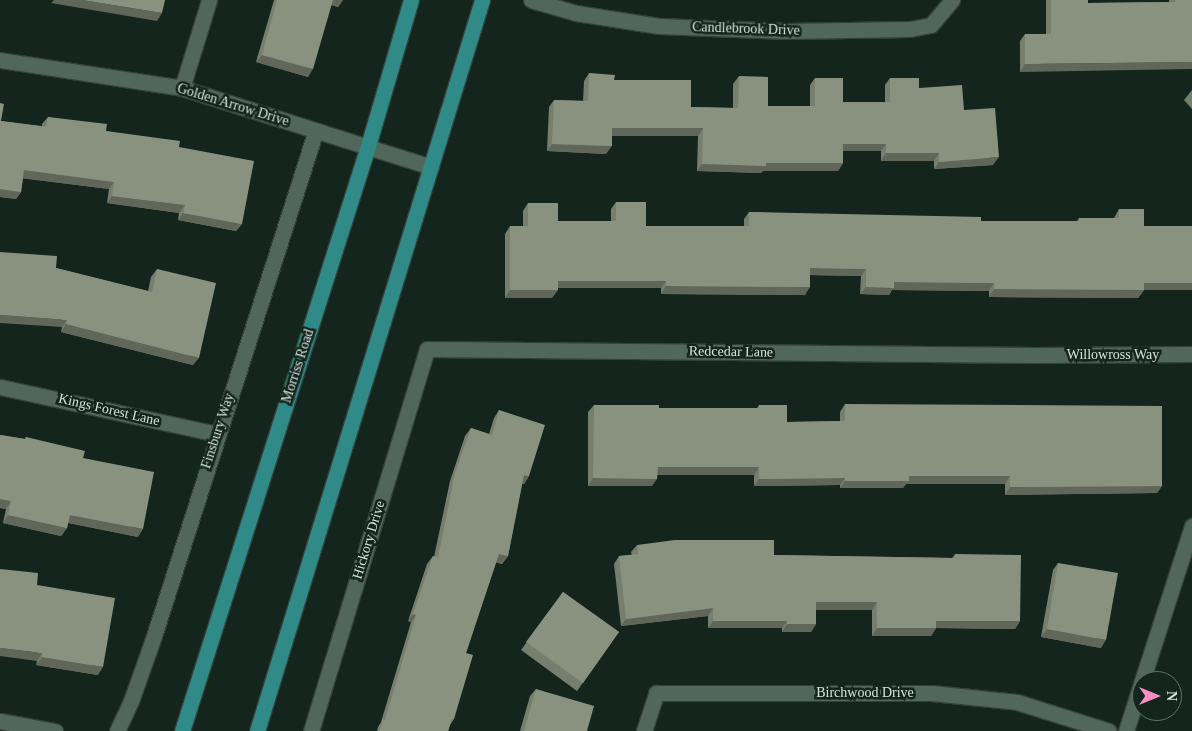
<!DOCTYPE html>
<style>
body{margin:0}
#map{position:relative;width:1192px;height:731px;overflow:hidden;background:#13251d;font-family:Georgia,serif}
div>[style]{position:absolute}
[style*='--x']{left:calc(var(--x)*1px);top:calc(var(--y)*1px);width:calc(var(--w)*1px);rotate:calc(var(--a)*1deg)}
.roads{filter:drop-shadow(1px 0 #34413a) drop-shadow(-1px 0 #34413a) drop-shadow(0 1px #34413a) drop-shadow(0 -1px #34413a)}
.minor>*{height:15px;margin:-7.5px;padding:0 7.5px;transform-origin:7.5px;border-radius:7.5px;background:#52675c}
.major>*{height:15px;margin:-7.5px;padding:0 7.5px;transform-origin:7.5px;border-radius:7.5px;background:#308b88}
.wall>*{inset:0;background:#767e6d}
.shaded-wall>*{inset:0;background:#606659}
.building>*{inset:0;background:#89927f}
span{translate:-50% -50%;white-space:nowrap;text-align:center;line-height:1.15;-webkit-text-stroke:5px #13251d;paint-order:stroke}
.street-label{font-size:14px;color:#d7e3dd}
.north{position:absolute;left:1132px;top:671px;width:50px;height:50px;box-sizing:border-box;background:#13251d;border:1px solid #61716a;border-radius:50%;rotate:90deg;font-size:14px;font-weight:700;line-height:20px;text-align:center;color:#d7e3dd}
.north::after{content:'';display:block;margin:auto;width:18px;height:22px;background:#fc8fc1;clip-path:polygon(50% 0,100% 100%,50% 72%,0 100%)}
</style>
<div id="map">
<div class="roads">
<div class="minor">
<i style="--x:531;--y:0;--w:47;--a:16.1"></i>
<i style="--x:576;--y:13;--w:84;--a:8.9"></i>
<i style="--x:659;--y:26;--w:127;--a:2.3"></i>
<i style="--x:786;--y:31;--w:124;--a:-0.9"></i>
<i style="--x:910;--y:29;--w:21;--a:-11"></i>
<i style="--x:931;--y:25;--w:33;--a:-50"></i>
<i style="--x:0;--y:60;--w:184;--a:8.7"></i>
<i style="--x:182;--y:88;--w:261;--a:17.6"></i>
<i style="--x:182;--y:88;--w:92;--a:-72.9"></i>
<i style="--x:0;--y:387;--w:222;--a:12.2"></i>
<i style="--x:1142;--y:681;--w:163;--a:-72.1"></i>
<i style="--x:0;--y:721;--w:56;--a:10.3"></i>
<i style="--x:117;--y:731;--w:33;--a:-65"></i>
<i style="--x:131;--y:701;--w:69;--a:-70.5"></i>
<i style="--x:154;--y:636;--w:531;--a:-72.25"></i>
<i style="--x:311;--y:731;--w:399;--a:-73.1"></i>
<i style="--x:427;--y:349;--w:608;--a:0.57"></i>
<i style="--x:1035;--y:355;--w:157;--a:-0.4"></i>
<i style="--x:644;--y:731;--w:40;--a:-72"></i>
<i style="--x:656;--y:693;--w:276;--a:0"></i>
<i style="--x:932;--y:693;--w:85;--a:6"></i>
<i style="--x:1017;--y:702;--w:96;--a:17.5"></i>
<i style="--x:1126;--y:731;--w:52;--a:-72.3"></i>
</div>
<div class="major">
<i style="--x:182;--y:731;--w:614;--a:-72.36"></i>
<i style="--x:368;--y:146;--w:152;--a:-73.6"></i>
<i style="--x:257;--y:731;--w:765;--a:-72.89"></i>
</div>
</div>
<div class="wall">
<i style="clip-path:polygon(274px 0,343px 0,338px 7px,331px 5px,308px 77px,256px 62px)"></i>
<i style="clip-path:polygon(1046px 0,1088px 0,1088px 3px,1169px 2px,1169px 0,1192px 0,1020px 72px,1020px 41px,1025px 34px,1046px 34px)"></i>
<i style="clip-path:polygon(589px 73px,614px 80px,691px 107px,733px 108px,733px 84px,739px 76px,768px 106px,810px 106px,810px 85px,815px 78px,843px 102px,885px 102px,885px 85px,890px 78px,919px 88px,964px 110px,993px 165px,934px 169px,934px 161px,881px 161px,881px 151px,843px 151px,843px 163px,838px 171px,763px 171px,761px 173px,697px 171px,698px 136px,612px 136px,606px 154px,547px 151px,549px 107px,554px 100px,583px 101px,584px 81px)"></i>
<i style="clip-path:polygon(1192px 90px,1192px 109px,1184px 100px)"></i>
<i style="clip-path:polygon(0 103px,1px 121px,42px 126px,42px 124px,48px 117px,106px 131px,179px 147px,242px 224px,236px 231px,178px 220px,179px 213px,107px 203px,109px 189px,23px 178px,21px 192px,16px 199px,0 197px)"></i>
<i style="clip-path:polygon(616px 202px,646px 226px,744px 226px,744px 219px,749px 212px,981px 221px,1077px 221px,1079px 218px,1114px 218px,1119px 209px,1144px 226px,1192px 290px,1144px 290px,1138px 298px,989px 297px,989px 291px,892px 290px,889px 295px,860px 294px,861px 276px,810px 275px,805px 295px,661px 294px,661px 288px,558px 288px,552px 298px,505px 298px,505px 234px,510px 226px,523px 226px,523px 211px,528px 203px,558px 221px,611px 221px,611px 209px)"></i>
<i style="clip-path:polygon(56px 268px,148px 291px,151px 277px,157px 269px,193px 365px,61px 332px,62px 327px)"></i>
<i style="clip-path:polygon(845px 404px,1162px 486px,1157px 493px,1005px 495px,1005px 484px,906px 484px,903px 488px,840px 488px,840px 485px,754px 486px,754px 475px,657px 475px,652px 486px,588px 486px,588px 412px,594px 405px,659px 408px,757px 408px,759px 405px,787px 422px,840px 421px,840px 412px)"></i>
<i style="clip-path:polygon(499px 410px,529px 476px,524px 484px,522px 484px,508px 556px,502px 564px,496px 562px,466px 653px,454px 719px,450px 725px,448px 731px,377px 731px,378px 727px,381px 722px,411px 622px,408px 621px,427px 564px,433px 556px,434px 557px,450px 481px,465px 436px,471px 428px,489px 434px,494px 418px)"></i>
<i style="clip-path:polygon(0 435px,25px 439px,26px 437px,83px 458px,138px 537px,68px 523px,67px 528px,61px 536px,3px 523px,6px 509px,0 508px)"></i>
<i style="clip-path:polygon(637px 545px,774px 555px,952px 558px,955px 554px,1020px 621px,1015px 629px,936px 628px,931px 636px,872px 636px,872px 610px,816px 610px,816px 624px,811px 632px,782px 632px,782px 628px,708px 628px,708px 616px,621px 626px,614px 564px,619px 556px,632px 555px,631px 552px)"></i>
<i style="clip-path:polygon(1058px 563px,1101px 648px,1041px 637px,1053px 570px)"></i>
<i style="clip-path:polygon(37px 585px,98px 675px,36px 665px,37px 661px)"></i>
<i style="clip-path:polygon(563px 592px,619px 632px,577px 691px,521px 650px)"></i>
<i style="clip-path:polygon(536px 689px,587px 731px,520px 731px,530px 696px)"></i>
</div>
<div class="shaded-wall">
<i style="clip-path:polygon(54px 0,82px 0,162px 13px,157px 21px,51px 3px)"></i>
<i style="clip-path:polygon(331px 0,343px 0,338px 7px,328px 4px)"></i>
<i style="clip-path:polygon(262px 55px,313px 69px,308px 77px,256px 62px)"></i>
<i style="clip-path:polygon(1192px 62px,1192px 69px,1020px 72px,1025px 64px)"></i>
<i style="clip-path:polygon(612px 128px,703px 128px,698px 136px,607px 136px)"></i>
<i style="clip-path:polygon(552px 144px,612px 146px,606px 154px,547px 151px)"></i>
<i style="clip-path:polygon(843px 144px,886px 144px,881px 151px,838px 151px)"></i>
<i style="clip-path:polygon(886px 153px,939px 153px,934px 161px,881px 161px)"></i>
<i style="clip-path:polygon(999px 157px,993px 165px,934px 169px,939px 162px)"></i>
<i style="clip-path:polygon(766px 163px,843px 163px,838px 171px,763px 171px,761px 173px,697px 171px,702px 164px)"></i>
<i style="clip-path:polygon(24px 170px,114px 182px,109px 189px,19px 178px)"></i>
<i style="clip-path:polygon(0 189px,21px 192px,16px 199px,0 197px)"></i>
<i style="clip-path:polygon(112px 196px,185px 205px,179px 213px,107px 203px)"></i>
<i style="clip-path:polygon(183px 213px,242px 224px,236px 231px,178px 220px)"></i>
<i style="clip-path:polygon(810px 268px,866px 269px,861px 276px,805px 275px)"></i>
<i style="clip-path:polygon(558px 281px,666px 281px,661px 288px,552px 288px)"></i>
<i style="clip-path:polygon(894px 282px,994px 283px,989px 291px,892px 290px,889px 295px,860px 294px,866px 287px)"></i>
<i style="clip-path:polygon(1144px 283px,1192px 283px,1192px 290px,1144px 290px,1138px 298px,989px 297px,994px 289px)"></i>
<i style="clip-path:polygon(666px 286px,810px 287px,805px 295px,661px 294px)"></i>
<i style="clip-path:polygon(510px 290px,558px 290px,552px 298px,505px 298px)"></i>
<i style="clip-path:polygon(0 315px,67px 320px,62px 327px,0 323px)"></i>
<i style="clip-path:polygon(66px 324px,199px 358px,193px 365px,61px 332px)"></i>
<i style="clip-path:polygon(658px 467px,759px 467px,754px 475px,652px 475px)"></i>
<i style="clip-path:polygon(524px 475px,529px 476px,524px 484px,519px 482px)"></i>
<i style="clip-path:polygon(909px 476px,1010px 476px,1005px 484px,906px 484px,903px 488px,840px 488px,845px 481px)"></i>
<i style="clip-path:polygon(593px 478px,657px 479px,652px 486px,588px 486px)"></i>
<i style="clip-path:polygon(845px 478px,840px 485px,754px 486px,759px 479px)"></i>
<i style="clip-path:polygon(1162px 486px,1157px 493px,1005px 495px,1010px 487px)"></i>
<i style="clip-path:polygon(0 499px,11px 501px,6px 509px,0 508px)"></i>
<i style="clip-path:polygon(8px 515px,67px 528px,61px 536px,3px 523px)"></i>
<i style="clip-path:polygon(70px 515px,143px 529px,138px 537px,65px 522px)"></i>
<i style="clip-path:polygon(499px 554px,508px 556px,502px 564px,494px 562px)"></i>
<i style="clip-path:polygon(816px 602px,877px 602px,872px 610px,811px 610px)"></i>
<i style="clip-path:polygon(713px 608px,708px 616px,621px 626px,626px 619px)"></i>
<i style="clip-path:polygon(413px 614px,416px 615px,411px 622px,408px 621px)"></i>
<i style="clip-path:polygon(713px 621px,787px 621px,782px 628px,708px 628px)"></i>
<i style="clip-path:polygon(936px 621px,1020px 621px,1015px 629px,936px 628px,931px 636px,872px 636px,877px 628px)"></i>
<i style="clip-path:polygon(787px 624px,816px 624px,811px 632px,782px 632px)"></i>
<i style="clip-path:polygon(1047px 629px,1106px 640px,1101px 648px,1041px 637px)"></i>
<i style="clip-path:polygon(0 648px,42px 653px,37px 661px,0 656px)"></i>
<i style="clip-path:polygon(42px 657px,103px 667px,98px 675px,36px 665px)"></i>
</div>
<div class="building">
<i style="clip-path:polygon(82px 0,165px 0,162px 13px)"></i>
<i style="clip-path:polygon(277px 0,333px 0,313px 69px,262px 55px)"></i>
<i style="clip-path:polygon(1051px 0,1088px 0,1088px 3px,1176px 2px,1175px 0,1192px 0,1192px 62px,1025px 64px,1025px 34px,1051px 34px)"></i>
<i style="clip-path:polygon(589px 73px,615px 75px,614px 80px,691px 80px,691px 107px,738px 108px,739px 76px,768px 77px,768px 106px,815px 106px,815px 78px,843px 78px,843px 102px,890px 102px,890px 78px,919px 78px,919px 88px,962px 85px,964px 110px,995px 108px,999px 157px,939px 162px,939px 153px,886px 153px,886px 144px,843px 144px,843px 163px,766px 163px,766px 166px,702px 164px,703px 128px,612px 128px,612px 146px,552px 144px,554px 100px,588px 101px)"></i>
<i style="clip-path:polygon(0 103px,4px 104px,1px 121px,46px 127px,48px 117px,107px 124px,106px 131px,180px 141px,179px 147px,254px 161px,242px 224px,183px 213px,185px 205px,112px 196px,114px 182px,24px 170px,21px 192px,0 189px)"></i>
<i style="clip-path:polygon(616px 202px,646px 202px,646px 226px,749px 226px,749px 212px,981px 217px,981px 221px,1079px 221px,1079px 218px,1119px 218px,1119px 209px,1144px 209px,1144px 226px,1192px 226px,1192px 283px,1144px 283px,1144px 290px,994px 289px,994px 283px,894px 282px,894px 288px,866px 287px,866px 269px,810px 268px,810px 287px,666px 286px,666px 281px,558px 281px,558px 290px,510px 290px,510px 226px,528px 226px,528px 203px,558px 203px,558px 221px,616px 221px)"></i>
<i style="clip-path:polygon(0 252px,57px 256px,56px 268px,152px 292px,157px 269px,216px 283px,199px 358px,66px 324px,67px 320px,0 315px)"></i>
<i style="clip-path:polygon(845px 404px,1162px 406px,1162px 486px,1010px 487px,1010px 476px,909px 476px,909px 481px,845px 481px,845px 478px,759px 479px,759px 467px,658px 467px,657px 479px,593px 478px,594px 405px,659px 405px,659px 408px,759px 408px,759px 405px,787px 405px,787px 422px,845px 421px)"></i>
<i style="clip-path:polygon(499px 410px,545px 425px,529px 476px,524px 475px,508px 556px,499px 554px,466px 653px,473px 655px,454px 719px,452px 719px,448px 731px,379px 731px,383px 719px,385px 720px,416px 615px,413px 614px,433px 556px,438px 558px,455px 473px,471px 428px,492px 435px)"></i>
<i style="clip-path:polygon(0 435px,25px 439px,26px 437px,85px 451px,83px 458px,154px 472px,143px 529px,70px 515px,67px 528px,8px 515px,11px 501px,0 499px)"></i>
<i style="clip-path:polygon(675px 540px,774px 540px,774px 555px,955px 558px,955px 554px,1021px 555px,1020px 621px,936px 621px,936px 628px,877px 628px,877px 602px,816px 602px,816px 624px,787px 624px,787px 621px,713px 621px,713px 608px,626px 619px,619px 556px,638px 554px,637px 545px)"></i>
<i style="clip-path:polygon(1058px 563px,1118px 573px,1106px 640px,1047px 629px)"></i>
<i style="clip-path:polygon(0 569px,38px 573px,37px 585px,115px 598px,103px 667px,42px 657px,42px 653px,0 648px)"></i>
<i style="clip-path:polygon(563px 592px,619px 632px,583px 683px,526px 642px)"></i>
<i style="clip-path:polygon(536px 689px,594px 706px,587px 731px,524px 731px)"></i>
</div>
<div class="street-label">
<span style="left:746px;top:29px;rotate:2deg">Candlebrook Drive</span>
<span style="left:233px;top:105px;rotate:17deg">Golden Arrow Drive</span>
<span style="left:731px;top:352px;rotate:1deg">Redcedar Lane</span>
<span style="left:1113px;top:355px">Willowross Way</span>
<span style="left:298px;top:366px;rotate:-72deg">Morriss Road</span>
<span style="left:109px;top:410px;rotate:13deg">Kings Forest Lane</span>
<span style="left:218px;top:431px;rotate:-72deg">Finsbury Way</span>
<span style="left:369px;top:540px;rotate:-73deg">Hickory Drive</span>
<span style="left:865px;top:693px">Birchwood Drive</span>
</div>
<div class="north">N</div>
</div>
